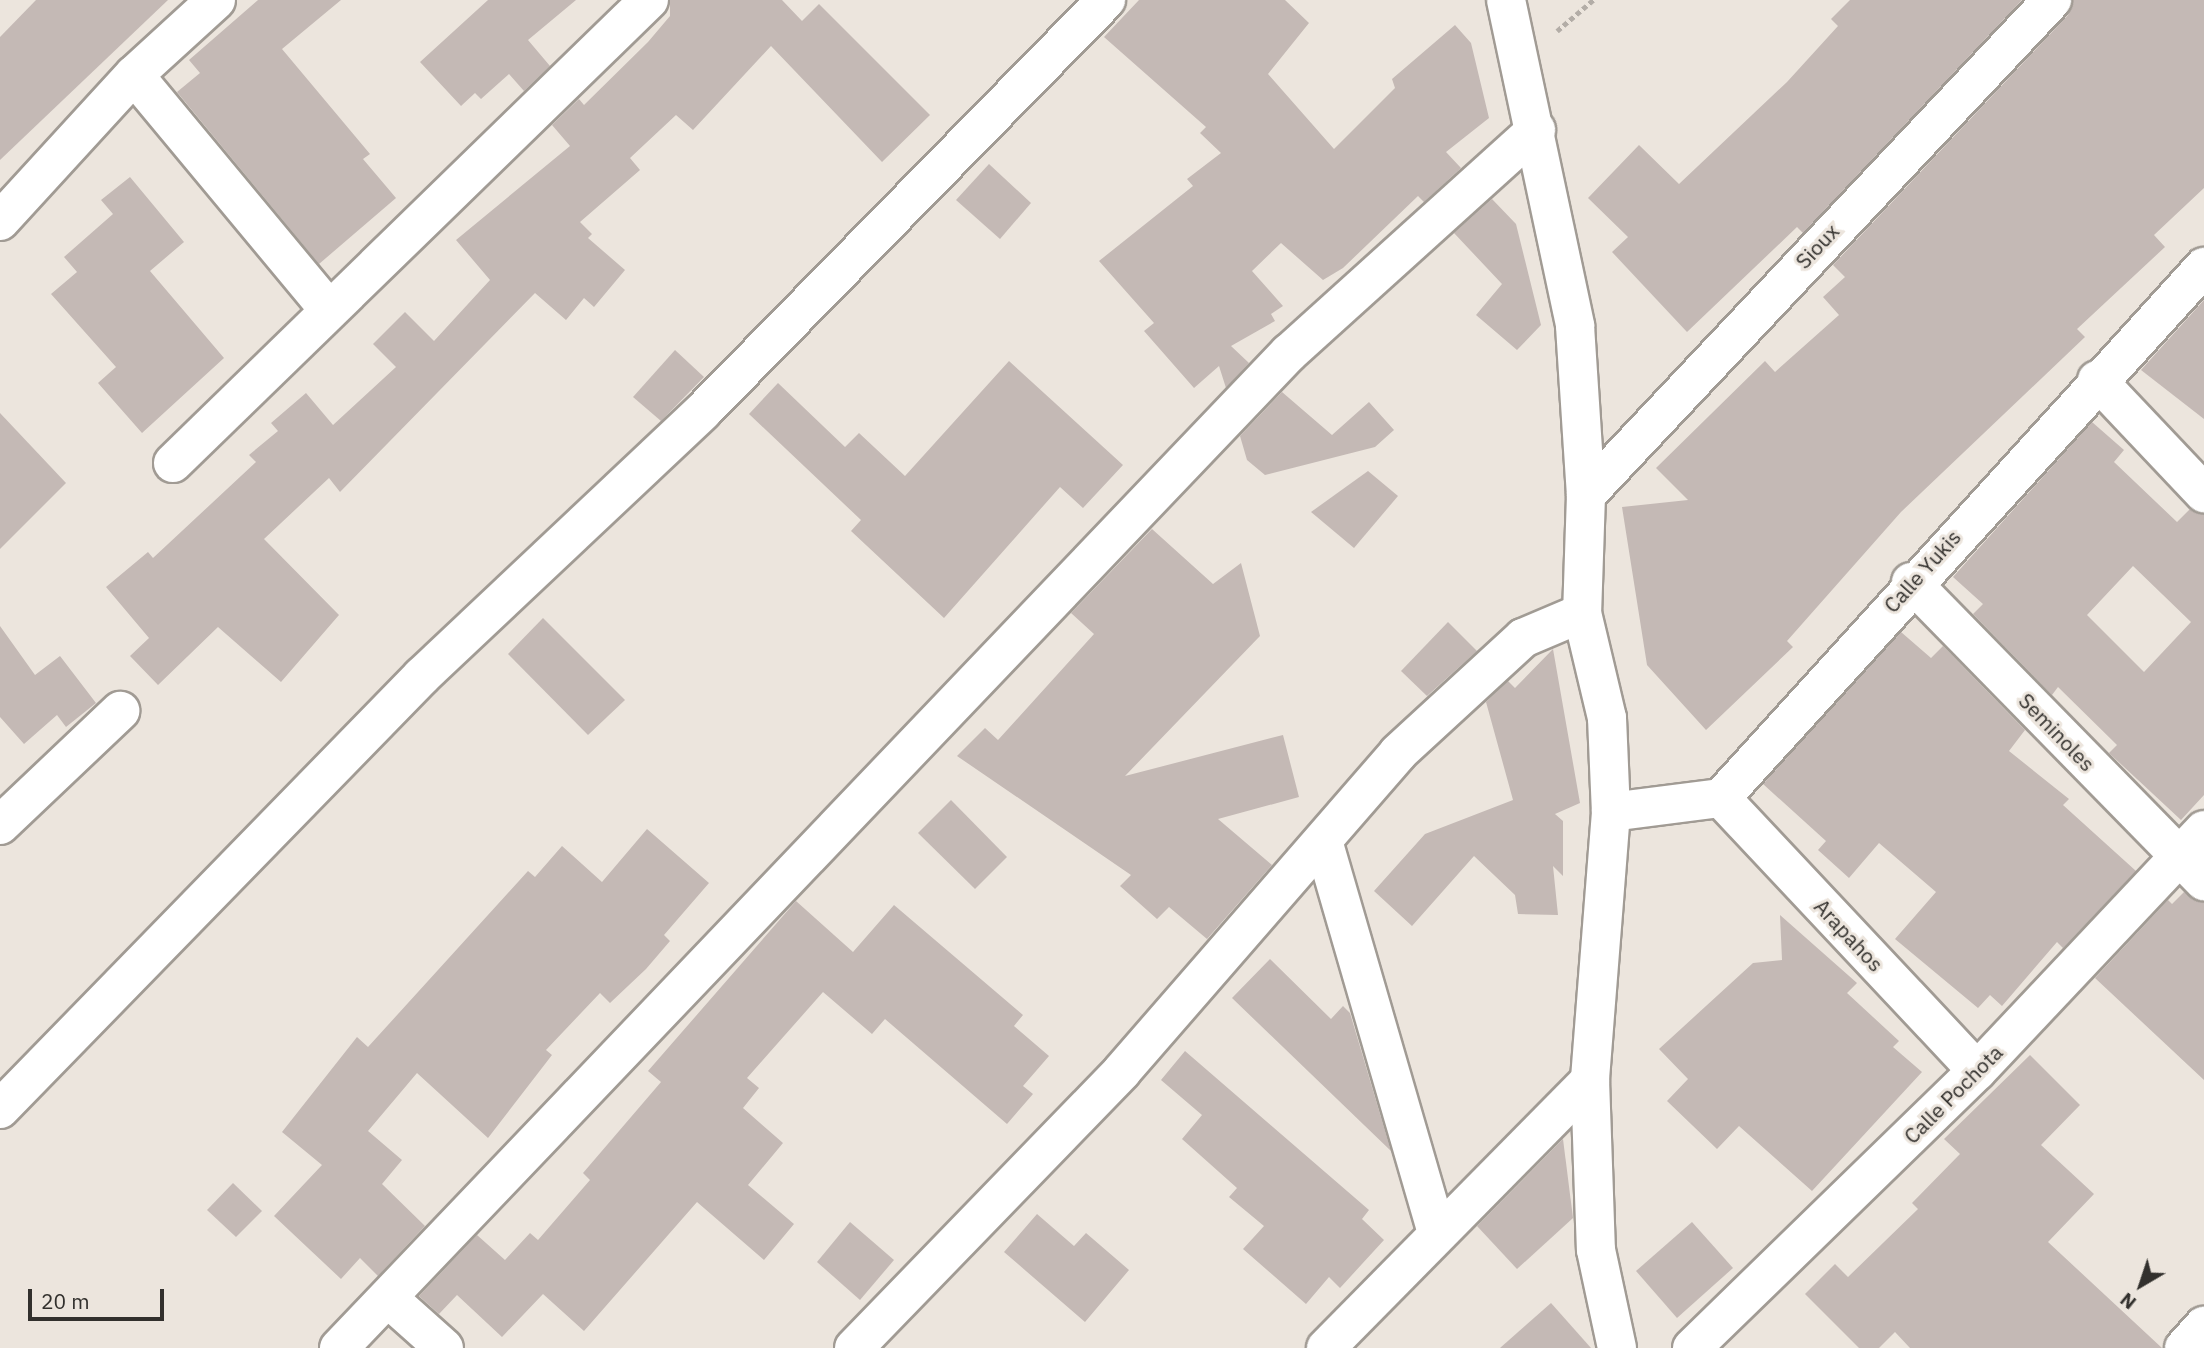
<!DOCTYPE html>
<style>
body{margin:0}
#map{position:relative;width:2204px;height:1348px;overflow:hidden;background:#ece5dd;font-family:"IBM Plex Sans",sans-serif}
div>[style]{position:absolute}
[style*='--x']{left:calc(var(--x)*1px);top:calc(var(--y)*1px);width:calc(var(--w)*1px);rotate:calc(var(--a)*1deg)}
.building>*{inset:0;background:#c4b9b5}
.path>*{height:4.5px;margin-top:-2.25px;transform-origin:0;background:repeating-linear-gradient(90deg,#b3ada7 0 5px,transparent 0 8.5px)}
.roads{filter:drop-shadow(2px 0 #a19b94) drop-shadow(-2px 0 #a19b94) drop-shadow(0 2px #a19b94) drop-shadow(0 -2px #a19b94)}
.minor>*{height:38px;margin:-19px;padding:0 19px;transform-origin:19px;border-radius:19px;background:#fff}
span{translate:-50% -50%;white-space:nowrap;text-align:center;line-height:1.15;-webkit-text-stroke:6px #ece5dd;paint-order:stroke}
.street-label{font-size:21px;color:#32302d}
.north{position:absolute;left:2106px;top:1250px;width:70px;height:70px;-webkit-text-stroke:5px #ece5dd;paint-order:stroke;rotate:219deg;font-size:19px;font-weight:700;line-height:28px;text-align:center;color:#32302d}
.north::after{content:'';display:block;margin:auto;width:24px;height:32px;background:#32302d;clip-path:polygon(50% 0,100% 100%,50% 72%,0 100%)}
.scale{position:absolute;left:28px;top:1289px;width:136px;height:32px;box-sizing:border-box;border:4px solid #32302d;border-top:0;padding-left:9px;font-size:21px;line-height:24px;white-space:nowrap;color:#32302d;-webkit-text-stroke:5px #ece5dd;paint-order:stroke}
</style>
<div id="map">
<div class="building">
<i style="clip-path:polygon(36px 0,168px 0,0 160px,0 37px)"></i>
<i style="clip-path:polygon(258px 0,341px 0,282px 49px,370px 154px,363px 159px,396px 198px,319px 264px,177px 92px,200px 73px,189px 60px)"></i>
<i style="clip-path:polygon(488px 0,576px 0,528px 40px,550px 66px,524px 91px,509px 74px,481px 99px,475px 93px,461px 106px,420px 62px)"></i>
<i style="clip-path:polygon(670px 0,782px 0,802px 21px,819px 4px,930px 115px,882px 162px,771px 46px,693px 130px,676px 115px,630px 158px,640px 170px,580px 222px,592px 234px,588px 238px,625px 270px,594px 307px,584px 298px,566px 320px,535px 293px,340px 492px,329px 478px,264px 539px,339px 615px,281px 682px,218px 627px,158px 685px,130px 656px,149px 638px,106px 587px,148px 552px,153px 558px,256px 462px,249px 455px,278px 431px,271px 423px,306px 393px,333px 425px,396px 367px,373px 344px,405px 312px,434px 341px,490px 280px,456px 240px,570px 146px,552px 125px,579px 99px,584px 105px,648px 42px,670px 16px)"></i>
<i style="clip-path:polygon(1139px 0,1285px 0,1309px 23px,1268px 74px,1334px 149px,1395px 88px,1392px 79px,1455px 25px,1471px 43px,1489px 118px,1446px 152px,1461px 168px,1424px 202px,1418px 196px,1343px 268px,1323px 280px,1281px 243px,1252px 271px,1283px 306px,1271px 314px,1275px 321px,1231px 346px,1249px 363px,1226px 388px,1219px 366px,1194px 388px,1144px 331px,1154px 323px,1099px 261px,1193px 186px,1187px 179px,1221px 153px,1200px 133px,1206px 127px,1104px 37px)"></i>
<i style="clip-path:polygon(1850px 0,2022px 0,1803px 233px,1797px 227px,1687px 332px,1612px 252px,1628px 237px,1588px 198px,1639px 145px,1679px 184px,1787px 82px,1838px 26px,1831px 19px)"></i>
<i style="clip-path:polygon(2073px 0,2204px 0,2204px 188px,2154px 235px,2165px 247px,2077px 329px,2085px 337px,1901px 512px,1787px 641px,1793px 647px,1706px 730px,1647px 665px,1622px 507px,1688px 500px,1656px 468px,1765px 361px,1775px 372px,1839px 315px,1823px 297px,1845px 277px,1833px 265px,2068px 15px)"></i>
<i style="clip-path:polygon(989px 164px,1031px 203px,1000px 239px,956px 200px)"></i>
<i style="clip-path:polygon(130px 177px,184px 242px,150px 271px,224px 358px,142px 433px,98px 383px,116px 367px,51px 294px,77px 272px,64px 257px,113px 214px,101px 200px)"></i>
<i style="clip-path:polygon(1492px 199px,1516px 224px,1541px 325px,1517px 350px,1476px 315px,1502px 284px,1454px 233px)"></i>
<i style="clip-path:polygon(2204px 300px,2204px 419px,2141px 370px)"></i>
<i style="clip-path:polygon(675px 350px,704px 377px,661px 421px,633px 397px)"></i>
<i style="clip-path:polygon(1009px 361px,1123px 465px,1083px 508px,1060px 487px,944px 618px,851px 531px,861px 520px,749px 414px,778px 383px,845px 447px,859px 433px,905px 476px)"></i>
<i style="clip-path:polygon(1282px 392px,1332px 435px,1369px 402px,1394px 430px,1375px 447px,1265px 475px,1247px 460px,1240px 436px)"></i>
<i style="clip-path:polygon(0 413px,66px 483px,0 549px)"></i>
<i style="clip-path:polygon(evenodd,2092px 422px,2124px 450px,2114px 462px,2177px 522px,2190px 509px,2204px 514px,2204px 795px,2181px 820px,2109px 753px,2117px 745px,2058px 687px,2052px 695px,1973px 614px,1983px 604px,1953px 577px,2092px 422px,2133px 566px,2191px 622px,2144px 672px,2087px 615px,2133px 566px)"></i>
<i style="clip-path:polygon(1368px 471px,1398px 496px,1354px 548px,1311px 512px)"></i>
<i style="clip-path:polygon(1152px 529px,1213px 584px,1241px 563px,1260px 636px,1125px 776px,1283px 735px,1299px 797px,1218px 819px,1272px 865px,1207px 939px,1169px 907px,1157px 919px,1120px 886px,1131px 875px,957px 756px,985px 728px,998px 740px,1094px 634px,1071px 613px)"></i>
<i style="clip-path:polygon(543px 618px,625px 700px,588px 735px,508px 654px)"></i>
<i style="clip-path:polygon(1448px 622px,1477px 651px,1427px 696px,1401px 671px)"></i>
<i style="clip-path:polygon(0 626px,35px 675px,60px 656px,96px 703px,66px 727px,57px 715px,24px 744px,0 717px)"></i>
<i style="clip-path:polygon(1901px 632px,1931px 658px,1943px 646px,2025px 730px,2009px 751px,2069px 799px,2063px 805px,2136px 871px,2063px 948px,2057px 942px,2002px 1006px,1990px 995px,1978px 1008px,1895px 939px,1936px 892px,1879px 843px,1849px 878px,1818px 850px,1826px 841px,1763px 784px)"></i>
<i style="clip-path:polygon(1553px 649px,1580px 803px,1555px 814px,1563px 821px,1563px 876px,1553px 866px,1558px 915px,1518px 914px,1515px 895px,1474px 856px,1412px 926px,1374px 891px,1425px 834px,1513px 800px,1486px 702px,1508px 681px,1515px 688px)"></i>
<i style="clip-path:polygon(951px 800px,1007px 857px,975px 889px,918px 833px)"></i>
<i style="clip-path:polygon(647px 829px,709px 883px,664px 935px,670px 941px,646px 969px,610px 1003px,600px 993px,546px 1050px,552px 1055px,488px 1138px,417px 1073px,368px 1131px,402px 1160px,382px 1184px,425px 1226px,378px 1276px,360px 1258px,341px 1279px,274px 1216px,322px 1165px,282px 1132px,357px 1037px,368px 1047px,528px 871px,535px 877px,562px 846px,602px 882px)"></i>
<i style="clip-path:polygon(2184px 892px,2204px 902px,2204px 1080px,2095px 978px,2168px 900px,2172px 904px)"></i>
<i style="clip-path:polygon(796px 901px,853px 952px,894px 905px,1023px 1015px,1014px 1026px,1049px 1056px,1023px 1086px,1033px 1094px,1007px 1124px,885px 1019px,872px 1034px,823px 992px,747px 1078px,759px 1088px,743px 1108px,783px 1143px,748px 1185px,794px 1224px,764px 1260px,697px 1202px,584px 1331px,543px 1294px,502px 1337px,457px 1295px,439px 1314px,419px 1296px,477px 1235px,505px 1260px,530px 1233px,538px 1240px,590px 1180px,583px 1173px,661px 1082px,648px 1071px)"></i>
<i style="clip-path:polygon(1780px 915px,1857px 983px,1847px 993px,1899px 1041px,1893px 1047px,1922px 1072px,1812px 1191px,1739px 1126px,1717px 1149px,1667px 1101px,1688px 1079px,1659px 1049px,1753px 963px,1782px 960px)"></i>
<i style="clip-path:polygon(1270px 959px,1331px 1019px,1343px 1006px,1350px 1013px,1391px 1151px,1232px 998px)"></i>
<i style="clip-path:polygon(1185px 1051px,1369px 1210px,1362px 1219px,1384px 1240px,1340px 1288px,1329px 1277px,1306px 1304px,1243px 1249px,1264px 1226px,1229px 1197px,1237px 1188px,1182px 1139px,1202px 1115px,1161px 1080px)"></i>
<i style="clip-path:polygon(2030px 1055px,2080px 1105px,2041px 1145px,2094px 1194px,2048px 1242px,2162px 1348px,1910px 1348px,1895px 1332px,1879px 1348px,1859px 1348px,1805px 1294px,1835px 1264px,1848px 1277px,1918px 1209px,1912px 1203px,1960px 1154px,1944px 1139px)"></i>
<i style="clip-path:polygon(1563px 1139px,1573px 1218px,1517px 1269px,1477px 1226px)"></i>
<i style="clip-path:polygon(233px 1183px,262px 1211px,236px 1237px,207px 1210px)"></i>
<i style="clip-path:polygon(1037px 1214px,1074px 1246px,1086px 1233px,1129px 1270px,1085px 1322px,1004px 1252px)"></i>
<i style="clip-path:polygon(850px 1222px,894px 1260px,860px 1300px,817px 1262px)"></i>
<i style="clip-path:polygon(1692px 1222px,1733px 1268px,1677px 1318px,1636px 1271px)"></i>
<i style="clip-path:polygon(1551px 1303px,1591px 1348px,1500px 1348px)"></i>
</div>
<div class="path">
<i style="--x:1557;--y:31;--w:48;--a:-40.7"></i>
</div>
<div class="roads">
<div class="minor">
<i style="--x:1506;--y:0;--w:333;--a:78"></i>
<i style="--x:1575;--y:326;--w:169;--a:86.3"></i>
<i style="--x:1586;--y:495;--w:118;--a:91.9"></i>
<i style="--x:1582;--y:613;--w:108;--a:76.6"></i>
<i style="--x:1607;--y:718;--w:94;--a:87.6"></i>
<i style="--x:1611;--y:812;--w:269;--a:94.5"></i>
<i style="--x:1590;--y:1080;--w:170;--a:88"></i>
<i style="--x:1596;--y:1250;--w:100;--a:77.9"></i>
<i style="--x:134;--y:75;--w:305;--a:50.3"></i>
<i style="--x:0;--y:221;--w:198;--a:-47.5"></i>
<i style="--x:134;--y:75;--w:111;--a:-42.4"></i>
<i style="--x:2097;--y:380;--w:156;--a:46.6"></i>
<i style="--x:173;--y:463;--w:664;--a:-44.21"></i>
<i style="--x:1586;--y:495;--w:680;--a:-46.73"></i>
<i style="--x:1911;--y:582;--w:419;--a:45.6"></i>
<i style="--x:1721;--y:798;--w:374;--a:46.8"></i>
<i style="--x:1611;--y:812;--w:111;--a:-7.3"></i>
<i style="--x:1721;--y:798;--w:718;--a:-47.71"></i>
<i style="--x:0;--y:825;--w:166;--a:-43.5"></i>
<i style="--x:1324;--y:844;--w:404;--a:73.8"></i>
<i style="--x:0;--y:1109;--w:605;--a:-45.74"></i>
<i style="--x:422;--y:676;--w:385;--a:-43.3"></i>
<i style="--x:702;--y:412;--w:577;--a:-45.56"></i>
<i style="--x:388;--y:1298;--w:75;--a:41.8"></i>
<i style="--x:339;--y:1348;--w:1376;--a:-46.33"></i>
<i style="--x:1289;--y:353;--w:333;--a:-42.1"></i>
<i style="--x:854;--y:1348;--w:385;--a:-45.9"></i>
<i style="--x:1122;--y:1071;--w:421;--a:-49"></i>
<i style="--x:1398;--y:753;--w:170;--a:-42.6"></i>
<i style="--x:1523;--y:638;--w:64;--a:-23"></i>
<i style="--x:1326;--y:1348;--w:376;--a:-45.4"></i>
<i style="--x:1692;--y:1348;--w:397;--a:-44.2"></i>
<i style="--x:1977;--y:1071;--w:331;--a:-46.7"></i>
<i style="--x:2184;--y:1348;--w:30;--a:-48"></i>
</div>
</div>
<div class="street-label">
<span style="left:1817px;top:246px;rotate:-47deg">Sioux</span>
<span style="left:1922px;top:571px;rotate:-48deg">Calle Yukis</span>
<span style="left:2057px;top:732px;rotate:46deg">Seminoles</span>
<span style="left:1849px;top:935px;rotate:47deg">Arapahos</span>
<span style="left:1953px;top:1094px;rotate:-45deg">Calle Pochota</span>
</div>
<div class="north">N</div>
<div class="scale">20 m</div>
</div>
